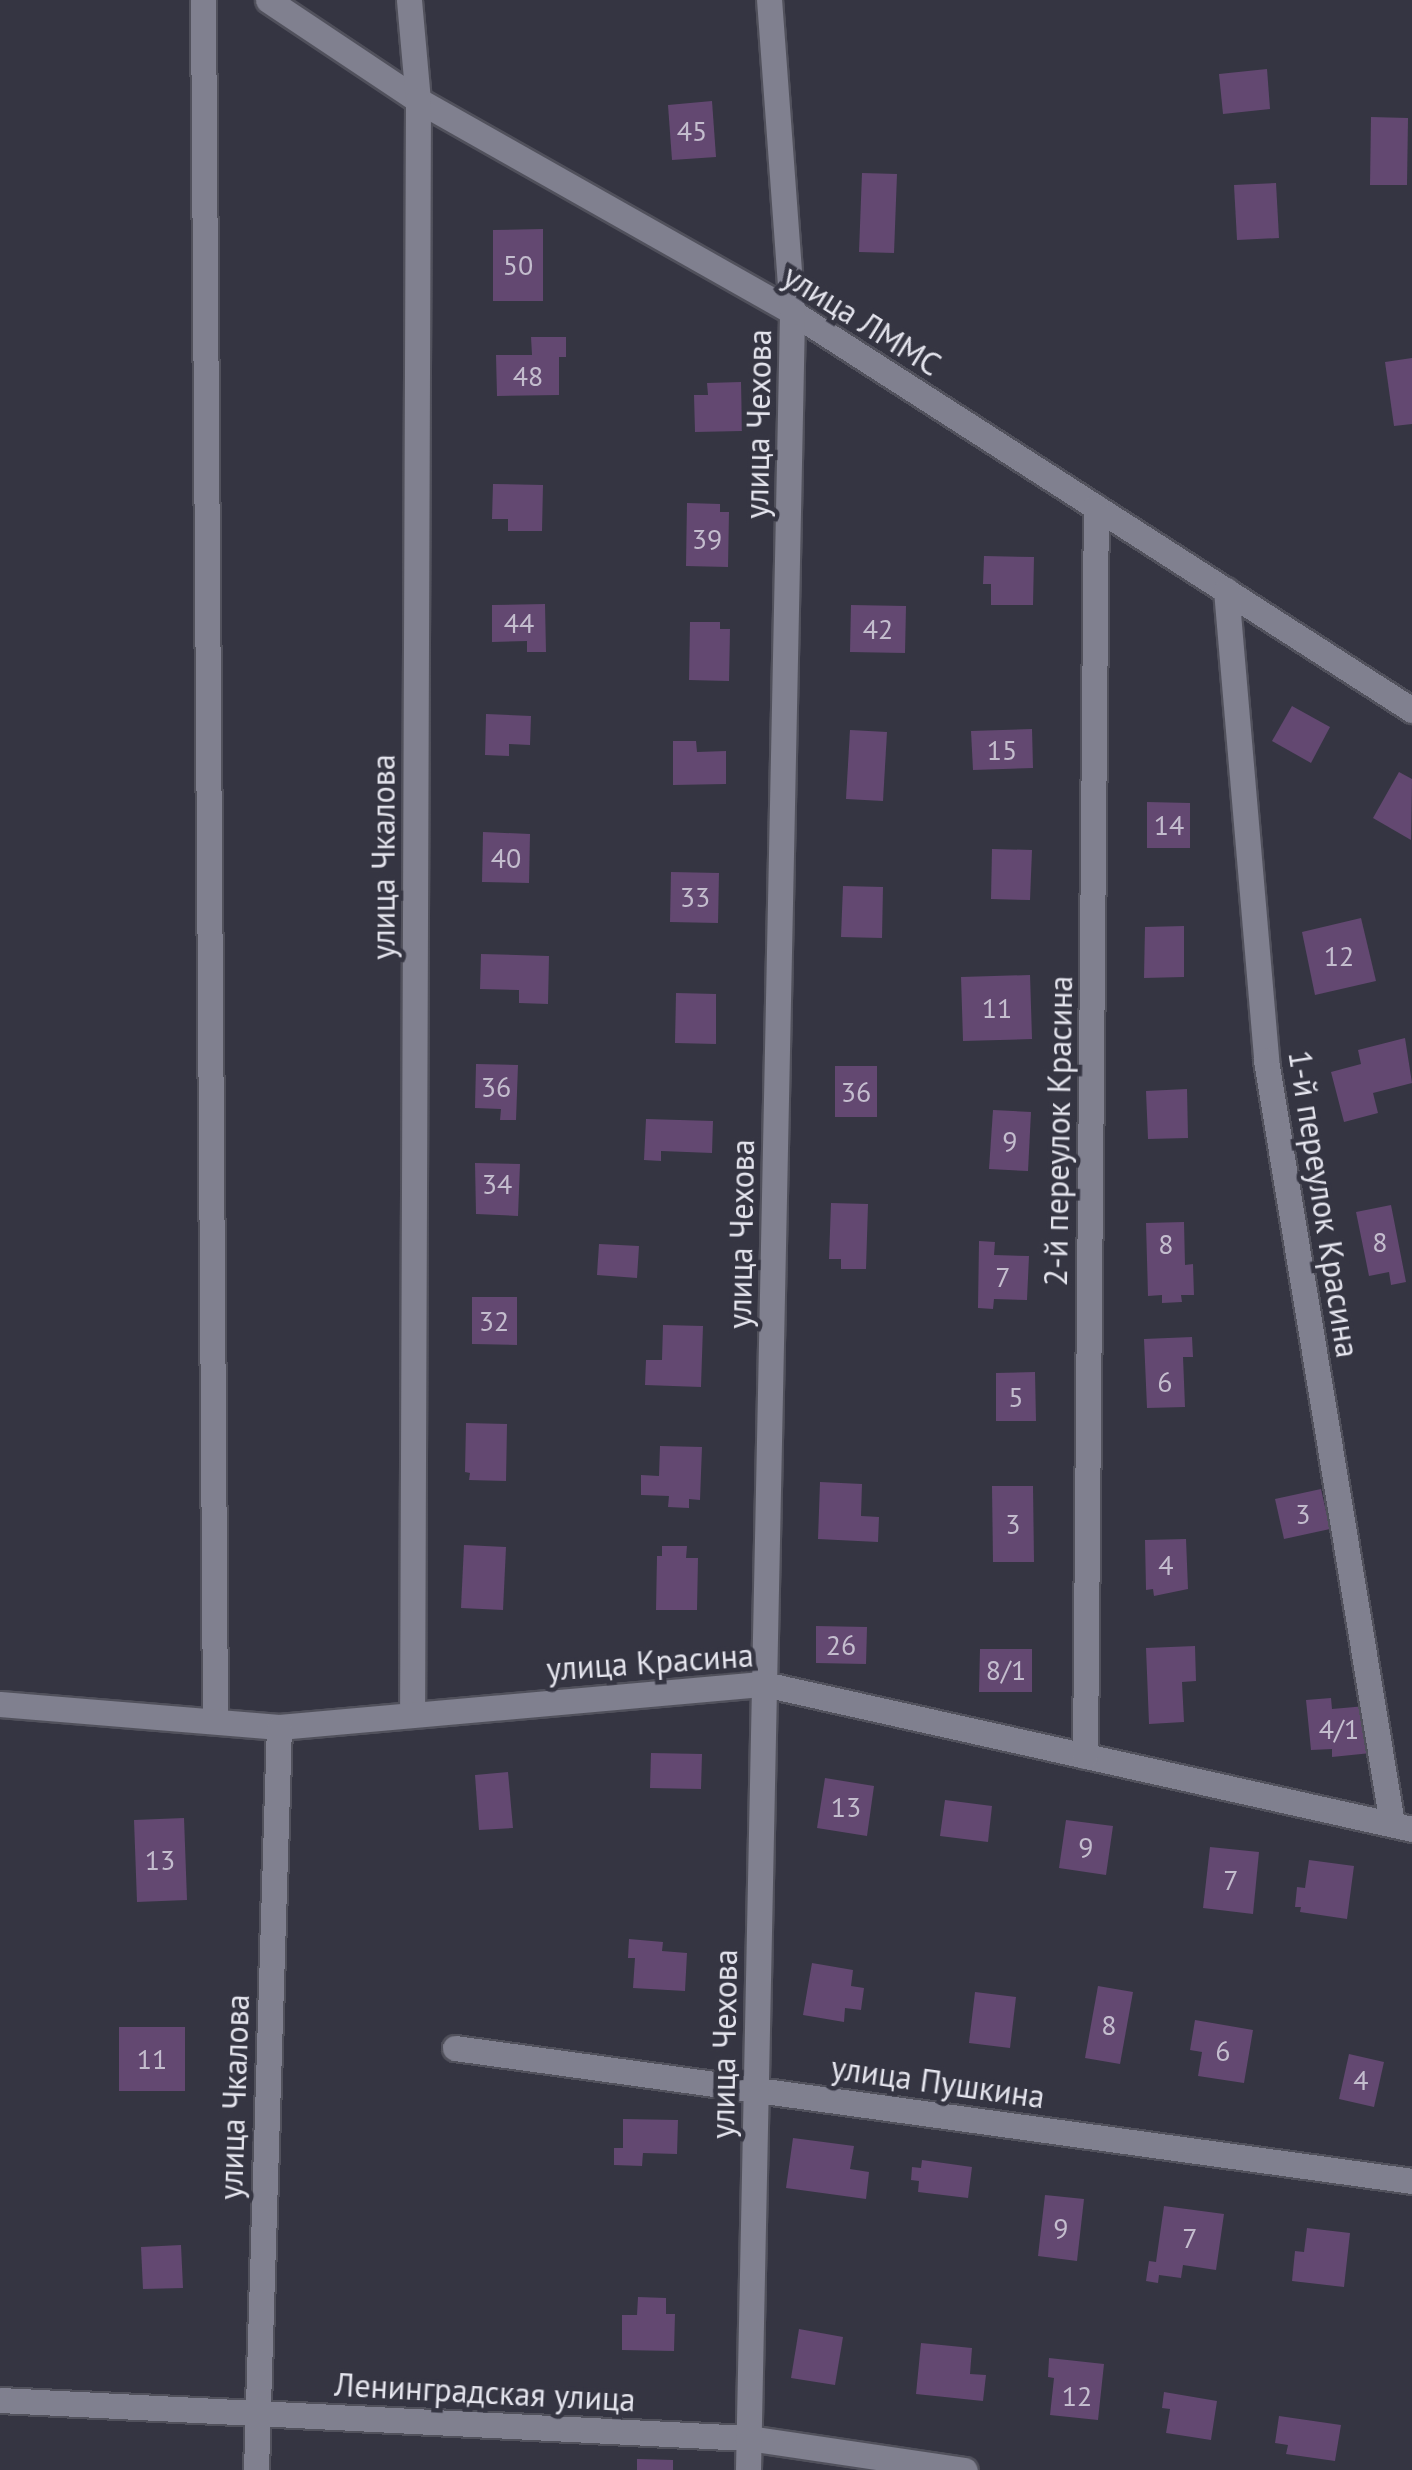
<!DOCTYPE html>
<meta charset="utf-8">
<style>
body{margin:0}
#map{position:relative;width:1412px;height:2470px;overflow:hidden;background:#353542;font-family:"PT Sans",sans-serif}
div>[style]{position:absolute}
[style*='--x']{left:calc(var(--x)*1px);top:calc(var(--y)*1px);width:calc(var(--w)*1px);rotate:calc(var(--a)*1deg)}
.building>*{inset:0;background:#634871}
.roads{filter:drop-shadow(2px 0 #51515c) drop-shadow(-2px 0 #51515c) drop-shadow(0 2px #51515c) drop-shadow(0 -2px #51515c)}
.minor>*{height:25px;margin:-12.5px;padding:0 12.5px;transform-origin:12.5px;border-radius:12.5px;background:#80808f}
span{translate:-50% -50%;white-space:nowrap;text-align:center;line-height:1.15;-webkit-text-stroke:9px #353542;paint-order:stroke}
.number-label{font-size:28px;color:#c4bdce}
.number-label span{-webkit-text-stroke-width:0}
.street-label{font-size:32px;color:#e4e4ed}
</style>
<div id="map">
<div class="building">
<i style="clip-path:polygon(1267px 69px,1270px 109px,1223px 114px,1219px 74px)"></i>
<i style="clip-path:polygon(712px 101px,716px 157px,672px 160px,668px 105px)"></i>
<i style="clip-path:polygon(1371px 117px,1408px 118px,1407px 185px,1370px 185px)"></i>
<i style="clip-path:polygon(862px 173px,897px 174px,894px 253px,859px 252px)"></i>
<i style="clip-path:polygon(1276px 183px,1279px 238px,1237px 240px,1234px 185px)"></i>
<i style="clip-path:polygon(543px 229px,543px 301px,493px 301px,493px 230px)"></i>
<i style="clip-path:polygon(531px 337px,566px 337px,566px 357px,559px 357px,559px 395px,497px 396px,496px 355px,532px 355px)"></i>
<i style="clip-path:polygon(1412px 358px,1412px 424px,1394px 426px,1385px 362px)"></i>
<i style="clip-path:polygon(741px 382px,742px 431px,695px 432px,694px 395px,708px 395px,707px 383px)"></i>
<i style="clip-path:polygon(493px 484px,543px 485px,542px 531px,508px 531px,508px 519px,492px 519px)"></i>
<i style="clip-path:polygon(687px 503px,720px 504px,720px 512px,729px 512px,728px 567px,686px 566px)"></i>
<i style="clip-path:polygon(984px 556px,1034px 557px,1033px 605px,991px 605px,991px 584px,983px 584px)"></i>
<i style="clip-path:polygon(545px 604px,546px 652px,527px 652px,527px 641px,492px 642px,492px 605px)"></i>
<i style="clip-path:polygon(851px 605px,906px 606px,905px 653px,850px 652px)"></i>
<i style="clip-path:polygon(690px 622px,720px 622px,720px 629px,730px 629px,729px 681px,689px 680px)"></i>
<i style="clip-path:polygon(1292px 706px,1330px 727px,1311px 763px,1272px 741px)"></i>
<i style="clip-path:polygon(486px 714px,531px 716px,530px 745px,509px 744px,509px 756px,485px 755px)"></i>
<i style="clip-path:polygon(1032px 729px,1033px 768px,973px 770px,971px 731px)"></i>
<i style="clip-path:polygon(850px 730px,887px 732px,883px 801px,846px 799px)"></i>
<i style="clip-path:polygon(673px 741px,696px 741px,697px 752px,726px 751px,726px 784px,673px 785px)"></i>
<i style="clip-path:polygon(1399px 772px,1412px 779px,1411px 840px,1373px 818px)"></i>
<i style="clip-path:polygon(1147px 802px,1190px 803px,1190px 848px,1147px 848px)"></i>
<i style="clip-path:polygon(483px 832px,530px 834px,529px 883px,482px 882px)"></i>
<i style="clip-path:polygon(992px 849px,1032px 850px,1030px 900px,991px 899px)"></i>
<i style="clip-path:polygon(671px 872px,719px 873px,718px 923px,670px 922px)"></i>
<i style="clip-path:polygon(843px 886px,883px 887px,882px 938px,841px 937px)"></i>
<i style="clip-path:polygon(1361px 918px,1376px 981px,1315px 995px,1302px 932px)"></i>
<i style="clip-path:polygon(1184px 926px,1184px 977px,1144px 978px,1145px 927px)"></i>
<i style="clip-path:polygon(481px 954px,549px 956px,548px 1004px,519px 1003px,519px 990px,480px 989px)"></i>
<i style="clip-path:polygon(1030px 975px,1032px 1039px,963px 1041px,961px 977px)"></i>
<i style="clip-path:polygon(676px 993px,716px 994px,716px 1044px,675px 1043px)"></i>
<i style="clip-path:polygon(1405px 1038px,1412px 1083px,1373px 1093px,1378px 1113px,1344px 1122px,1331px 1072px,1361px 1064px,1358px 1050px)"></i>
<i style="clip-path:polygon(476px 1064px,518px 1065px,516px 1120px,500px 1120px,501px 1109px,475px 1108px)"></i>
<i style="clip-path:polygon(835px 1066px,877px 1066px,877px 1117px,835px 1117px)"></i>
<i style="clip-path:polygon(1187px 1089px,1188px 1138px,1148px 1139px,1146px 1091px)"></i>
<i style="clip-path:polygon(993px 1110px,1031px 1112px,1028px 1171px,989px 1169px)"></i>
<i style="clip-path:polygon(646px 1119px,713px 1121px,712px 1153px,661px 1151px,661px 1161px,644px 1160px)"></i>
<i style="clip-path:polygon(475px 1163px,520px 1164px,518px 1216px,476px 1214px)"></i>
<i style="clip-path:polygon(831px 1203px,868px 1204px,866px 1269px,841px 1269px,841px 1259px,829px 1259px)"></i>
<i style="clip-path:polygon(1391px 1205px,1406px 1282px,1391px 1285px,1389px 1272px,1369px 1276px,1356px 1212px)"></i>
<i style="clip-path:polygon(1184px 1222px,1185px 1265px,1193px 1264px,1194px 1295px,1181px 1295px,1182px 1302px,1162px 1303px,1162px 1295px,1148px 1296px,1146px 1223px)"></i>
<i style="clip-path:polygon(979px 1241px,995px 1242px,994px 1255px,1029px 1256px,1027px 1300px,994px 1299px,993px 1309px,978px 1308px)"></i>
<i style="clip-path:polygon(599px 1244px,639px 1246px,637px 1278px,597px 1275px)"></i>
<i style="clip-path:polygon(472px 1297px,517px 1297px,517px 1345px,472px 1344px)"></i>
<i style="clip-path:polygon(663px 1325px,703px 1326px,701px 1387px,645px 1385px,646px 1360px,662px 1360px)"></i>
<i style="clip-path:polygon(1192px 1337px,1193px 1357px,1183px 1357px,1185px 1407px,1147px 1408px,1144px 1339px)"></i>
<i style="clip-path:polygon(1035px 1372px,1036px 1421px,996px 1421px,996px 1373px)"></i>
<i style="clip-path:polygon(466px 1423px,507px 1424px,506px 1481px,469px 1480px,470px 1473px,465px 1472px)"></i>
<i style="clip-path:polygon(660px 1446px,702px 1447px,700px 1500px,689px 1499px,689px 1508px,668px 1507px,669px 1496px,641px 1495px,641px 1475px,659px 1476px)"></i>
<i style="clip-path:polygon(820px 1482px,862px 1484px,861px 1516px,879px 1517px,878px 1542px,818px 1539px)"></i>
<i style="clip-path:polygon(992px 1486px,1033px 1486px,1034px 1562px,993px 1562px)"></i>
<i style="clip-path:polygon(1321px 1489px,1330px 1529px,1284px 1539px,1275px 1499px)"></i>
<i style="clip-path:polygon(1186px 1539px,1188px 1589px,1154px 1596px,1153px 1589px,1146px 1590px,1145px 1540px)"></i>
<i style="clip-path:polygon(464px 1545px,506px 1547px,503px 1610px,461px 1608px)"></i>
<i style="clip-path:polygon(662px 1546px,687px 1546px,686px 1558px,698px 1558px,697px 1610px,656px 1610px,657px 1556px,662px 1556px)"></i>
<i style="clip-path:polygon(816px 1626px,867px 1627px,866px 1664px,816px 1663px)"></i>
<i style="clip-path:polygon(1195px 1646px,1196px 1681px,1182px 1682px,1184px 1722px,1149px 1724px,1146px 1648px)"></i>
<i style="clip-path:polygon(980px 1649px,1032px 1649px,1032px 1692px,979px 1692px)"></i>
<i style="clip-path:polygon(1331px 1698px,1332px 1709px,1366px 1706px,1371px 1753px,1332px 1757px,1332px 1749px,1311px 1750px,1306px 1700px)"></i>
<i style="clip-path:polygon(651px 1753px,702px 1754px,701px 1789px,650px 1788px)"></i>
<i style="clip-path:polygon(508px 1772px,513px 1828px,479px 1830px,475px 1775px)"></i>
<i style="clip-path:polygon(825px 1778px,874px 1786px,867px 1836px,817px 1828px)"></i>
<i style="clip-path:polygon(945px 1800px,992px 1806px,988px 1842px,940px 1836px)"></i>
<i style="clip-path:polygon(184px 1818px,187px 1900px,137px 1902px,134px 1820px)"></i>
<i style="clip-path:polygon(1066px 1820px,1113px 1826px,1106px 1875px,1059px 1868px)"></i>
<i style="clip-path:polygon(1210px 1847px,1259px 1852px,1253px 1914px,1203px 1908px)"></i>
<i style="clip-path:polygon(1309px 1860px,1354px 1866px,1347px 1919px,1300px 1912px,1301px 1907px,1295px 1907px,1297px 1887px,1305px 1888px)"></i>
<i style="clip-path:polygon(629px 1939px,663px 1942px,662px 1951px,687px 1953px,685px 1991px,633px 1988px,635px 1958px,628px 1958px)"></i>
<i style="clip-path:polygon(812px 1963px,853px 1970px,851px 1986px,864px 1988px,861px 2010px,845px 2008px,844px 2022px,803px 2015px)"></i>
<i style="clip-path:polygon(1098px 1986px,1133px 1992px,1120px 2064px,1085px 2058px)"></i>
<i style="clip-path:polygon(975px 1992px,1016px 1997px,1010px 2048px,969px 2043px)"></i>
<i style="clip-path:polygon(1195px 2020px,1253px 2030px,1244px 2083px,1198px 2076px,1202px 2052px,1190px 2050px)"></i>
<i style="clip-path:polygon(119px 2027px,185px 2027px,185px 2091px,119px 2091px)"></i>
<i style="clip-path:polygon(1349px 2054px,1384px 2062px,1374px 2107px,1339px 2099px)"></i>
<i style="clip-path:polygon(623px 2119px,678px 2120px,677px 2154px,643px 2153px,642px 2166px,614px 2165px,614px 2148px,623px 2148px)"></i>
<i style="clip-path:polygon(793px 2138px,854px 2146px,850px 2169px,869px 2172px,866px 2199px,786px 2188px)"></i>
<i style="clip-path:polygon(922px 2160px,972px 2167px,968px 2198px,918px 2192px,919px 2181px,911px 2180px,912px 2167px,921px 2168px)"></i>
<i style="clip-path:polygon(1045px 2195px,1084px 2199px,1077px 2261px,1038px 2256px)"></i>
<i style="clip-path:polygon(1164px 2206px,1224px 2214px,1216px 2270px,1183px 2265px,1181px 2278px,1159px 2275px,1158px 2283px,1146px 2281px,1149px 2261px,1156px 2262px)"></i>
<i style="clip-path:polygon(1307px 2228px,1350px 2233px,1344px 2287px,1292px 2281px,1295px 2251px,1304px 2252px)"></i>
<i style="clip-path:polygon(181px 2245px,183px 2288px,143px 2289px,141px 2247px)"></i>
<i style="clip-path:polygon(638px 2297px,666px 2298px,666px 2314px,675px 2314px,674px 2351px,622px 2350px,622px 2315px,637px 2315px)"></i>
<i style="clip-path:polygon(799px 2329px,843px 2337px,835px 2385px,791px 2378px)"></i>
<i style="clip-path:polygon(921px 2343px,972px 2348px,970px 2374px,986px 2375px,983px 2401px,916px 2394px)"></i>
<i style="clip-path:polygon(1049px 2358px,1104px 2364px,1098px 2420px,1050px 2415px,1054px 2378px,1048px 2377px)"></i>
<i style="clip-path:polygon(1164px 2392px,1217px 2401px,1211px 2440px,1166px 2433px,1170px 2409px,1162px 2408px)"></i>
<i style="clip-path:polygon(1279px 2416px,1341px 2425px,1335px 2461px,1286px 2454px,1288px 2445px,1275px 2443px)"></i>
<i style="clip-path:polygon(637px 2459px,673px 2460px,673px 2470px,637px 2470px)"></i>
</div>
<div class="roads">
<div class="minor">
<i style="--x:203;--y:0;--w:1721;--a:89.6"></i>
<i style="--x:268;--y:0;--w:180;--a:33.7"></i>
<i style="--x:418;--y:100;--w:430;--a:29.5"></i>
<i style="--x:792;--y:312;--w:737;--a:32.7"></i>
<i style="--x:409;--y:0;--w:100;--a:84.9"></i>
<i style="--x:418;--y:100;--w:1615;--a:90.21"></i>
<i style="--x:1226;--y:590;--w:472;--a:85.1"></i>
<i style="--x:1266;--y:1060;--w:774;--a:80.63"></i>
<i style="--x:0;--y:1704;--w:280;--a:4.7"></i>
<i style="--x:279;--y:1727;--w:487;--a:-5.1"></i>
<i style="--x:764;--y:1684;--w:664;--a:12.61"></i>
<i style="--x:1085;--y:1756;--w:1249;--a:-89.5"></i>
<i style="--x:455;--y:2048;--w:966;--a:7.91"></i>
<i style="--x:0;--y:2400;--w:749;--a:2.91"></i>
<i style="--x:748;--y:2438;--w:219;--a:8.4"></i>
<i style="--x:256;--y:2470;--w:743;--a:-88.23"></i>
<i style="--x:748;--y:2470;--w:2158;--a:-88.83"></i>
<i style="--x:792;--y:312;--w:313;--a:-94.2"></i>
</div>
</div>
<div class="number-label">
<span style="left:692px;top:131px">45</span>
<span style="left:518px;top:265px">50</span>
<span style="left:528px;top:376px">48</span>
<span style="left:707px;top:539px">39</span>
<span style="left:519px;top:623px">44</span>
<span style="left:878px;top:629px">42</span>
<span style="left:1002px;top:750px">15</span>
<span style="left:1169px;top:825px">14</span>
<span style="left:506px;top:858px">40</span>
<span style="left:695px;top:897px">33</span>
<span style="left:1339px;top:956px">12</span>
<span style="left:997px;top:1008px">11</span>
<span style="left:496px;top:1087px">36</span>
<span style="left:856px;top:1092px">36</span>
<span style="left:1010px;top:1141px">9</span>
<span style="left:497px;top:1184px">34</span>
<span style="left:1380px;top:1242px">8</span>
<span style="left:1166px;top:1244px">8</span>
<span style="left:1003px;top:1277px">7</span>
<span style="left:494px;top:1321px">32</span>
<span style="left:1165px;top:1382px">6</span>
<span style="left:1016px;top:1397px">5</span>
<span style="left:1303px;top:1514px">3</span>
<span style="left:1013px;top:1524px">3</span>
<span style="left:1166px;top:1565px">4</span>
<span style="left:841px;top:1645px">26</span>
<span style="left:1006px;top:1670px">8/1</span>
<span style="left:1339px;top:1729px">4/1</span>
<span style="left:846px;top:1807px">13</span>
<span style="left:1086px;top:1847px">9</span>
<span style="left:160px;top:1860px">13</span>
<span style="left:1231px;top:1880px">7</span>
<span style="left:1109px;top:2025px">8</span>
<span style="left:1223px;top:2051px">6</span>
<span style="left:152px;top:2059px">11</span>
<span style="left:1361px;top:2080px">4</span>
<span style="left:1061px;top:2228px">9</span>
<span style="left:1190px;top:2238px">7</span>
<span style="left:1077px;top:2396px">12</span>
</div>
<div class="street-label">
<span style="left:862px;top:320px;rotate:32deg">улица ЛММС</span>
<span style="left:758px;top:424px;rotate:-89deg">улица Чехова</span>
<span style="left:383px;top:857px;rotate:-90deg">улица Чкалова</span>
<span style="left:1058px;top:1131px;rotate:-89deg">2-й переулок Красина</span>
<span style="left:1324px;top:1204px;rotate:81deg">1-й переулок Красина</span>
<span style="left:741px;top:1234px;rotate:-89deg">улица Чехова</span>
<span style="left:650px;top:1662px;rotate:-4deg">улица Красина</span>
<span style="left:724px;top:2044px;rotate:-89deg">улица Чехова</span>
<span style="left:938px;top:2082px;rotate:8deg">улица Пушкина</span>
<span style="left:234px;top:2097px;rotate:-88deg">улица Чкалова</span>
<span style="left:485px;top:2392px;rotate:3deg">Ленинградская улица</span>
</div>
</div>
